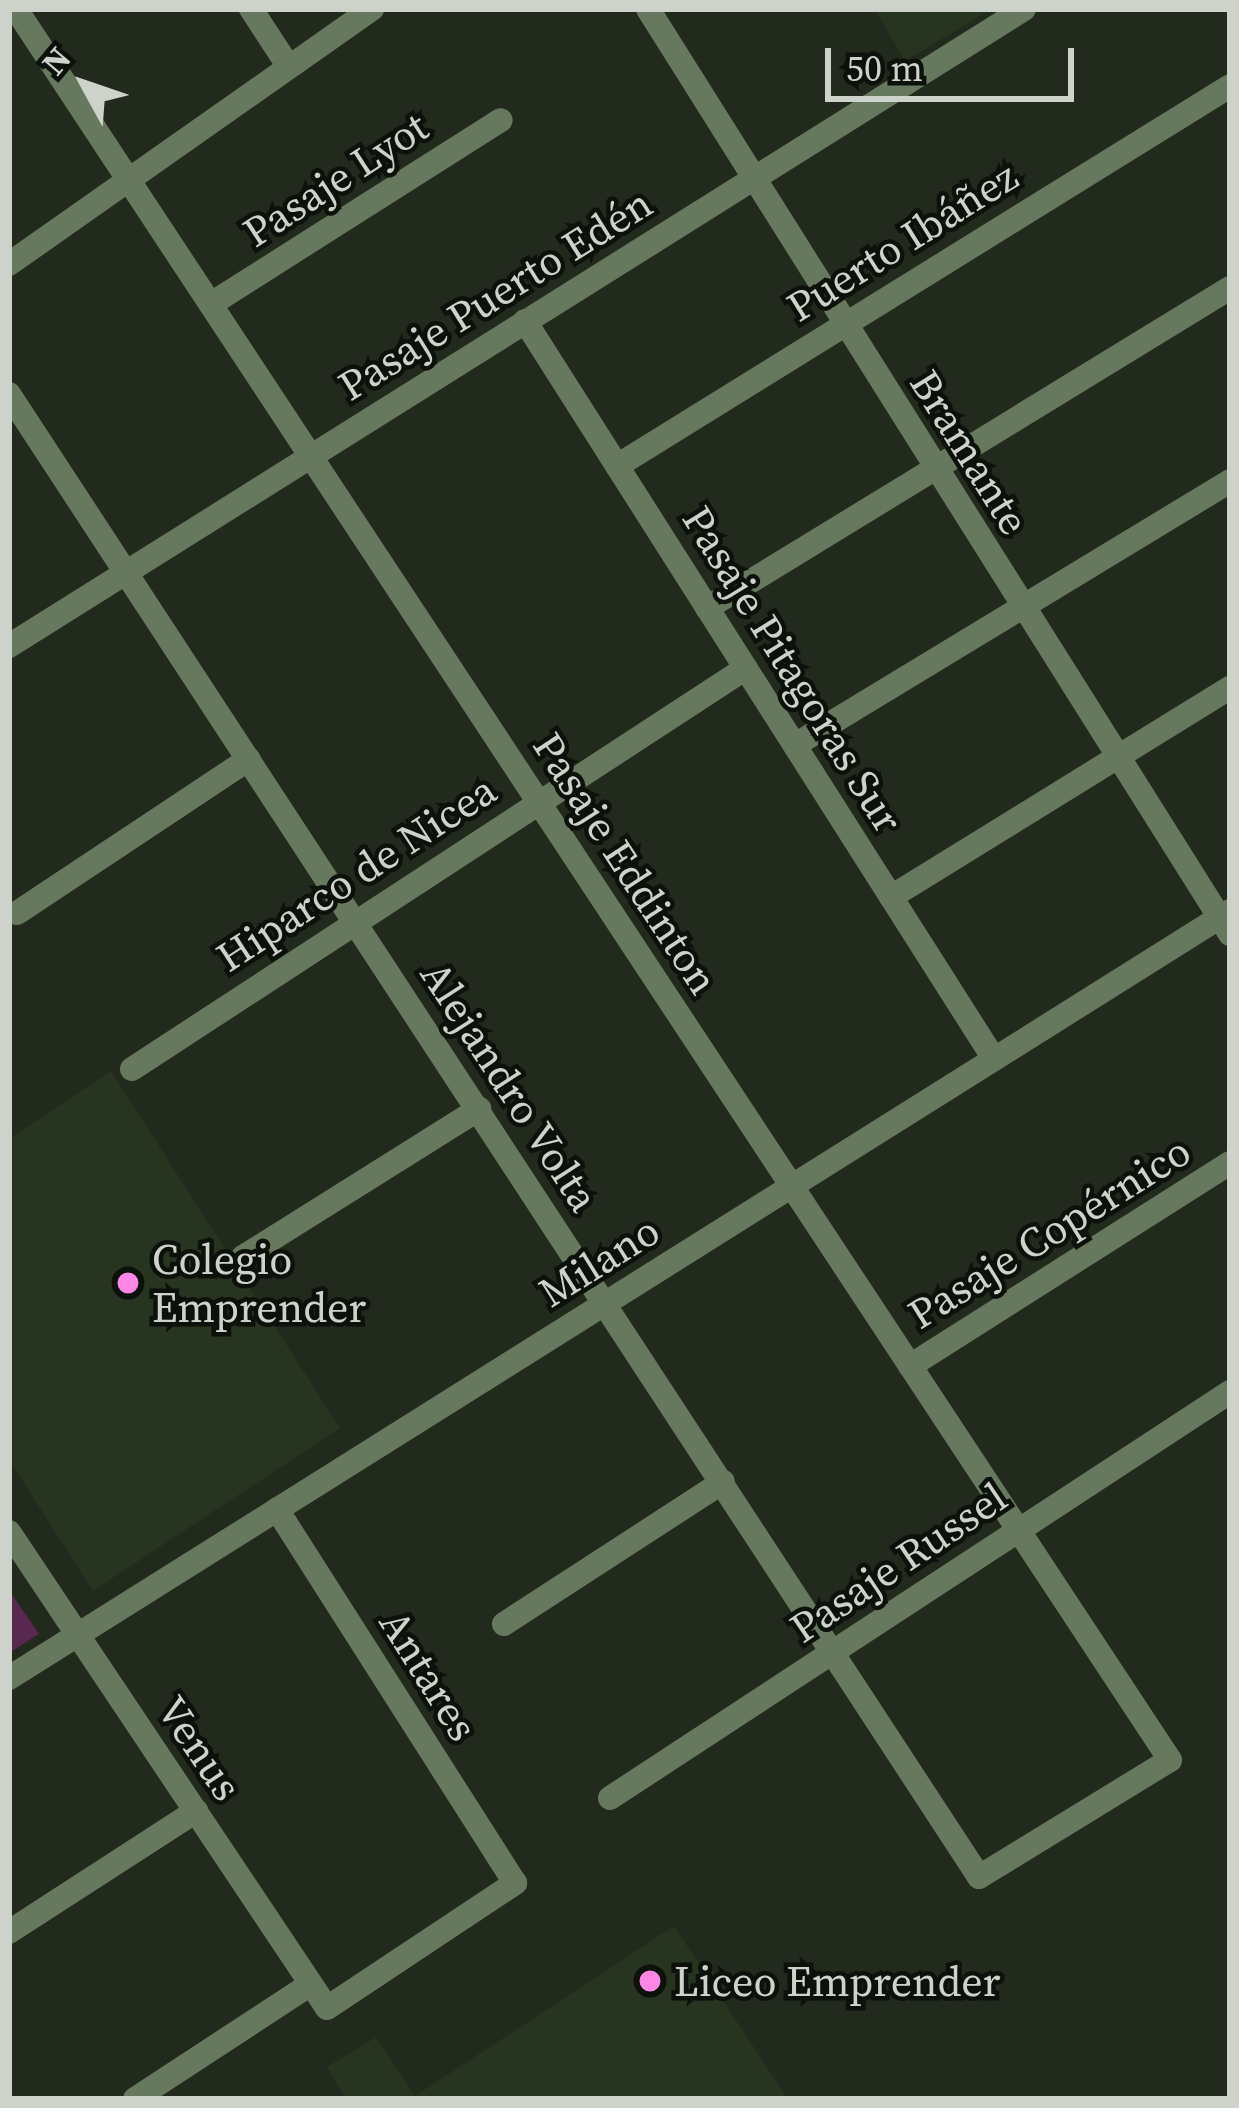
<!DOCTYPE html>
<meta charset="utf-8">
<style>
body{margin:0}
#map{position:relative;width:1239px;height:2108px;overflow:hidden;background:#212a1c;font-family:"Source Serif 4",serif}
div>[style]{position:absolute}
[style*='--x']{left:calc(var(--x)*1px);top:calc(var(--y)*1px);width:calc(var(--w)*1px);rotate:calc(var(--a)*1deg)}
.built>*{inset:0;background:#273420}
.green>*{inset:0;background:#592850}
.minor>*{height:24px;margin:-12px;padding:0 12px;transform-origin:12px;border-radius:12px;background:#66785d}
.tertiary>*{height:24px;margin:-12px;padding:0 12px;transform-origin:12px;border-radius:12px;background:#66785d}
.dots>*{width:33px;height:33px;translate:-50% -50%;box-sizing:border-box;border:6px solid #0d110b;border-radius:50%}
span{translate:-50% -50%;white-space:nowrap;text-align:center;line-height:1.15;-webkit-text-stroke:9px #0d110b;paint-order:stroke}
.street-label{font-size:42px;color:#cdd3ca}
.poi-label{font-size:42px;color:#cdd3ca}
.left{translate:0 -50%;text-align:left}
.frame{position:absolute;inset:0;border:12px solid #cdd3ca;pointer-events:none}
.north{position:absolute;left:24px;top:24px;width:120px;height:120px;-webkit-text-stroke:9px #0d110b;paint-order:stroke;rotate:310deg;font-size:33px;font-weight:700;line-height:48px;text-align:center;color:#cdd3ca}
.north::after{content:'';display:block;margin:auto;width:42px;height:54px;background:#cdd3ca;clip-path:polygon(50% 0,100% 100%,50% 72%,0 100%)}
.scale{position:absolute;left:825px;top:48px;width:249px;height:54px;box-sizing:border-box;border:6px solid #cdd3ca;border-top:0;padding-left:15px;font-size:36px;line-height:42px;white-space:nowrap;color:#cdd3ca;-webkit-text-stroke:9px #0d110b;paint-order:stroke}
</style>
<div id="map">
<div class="built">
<i style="clip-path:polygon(875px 9px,992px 9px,905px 61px)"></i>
<i style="clip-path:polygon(111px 1071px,340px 1428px,93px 1591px,9px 1460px,9px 1139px)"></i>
<i style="clip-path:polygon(674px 1926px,788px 2099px,346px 2099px,327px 2067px,376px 2037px,415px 2096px)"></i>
</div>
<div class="green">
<i style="clip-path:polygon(9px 1590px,39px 1634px,9px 1653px)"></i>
</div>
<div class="minor">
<i style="--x:251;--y:9;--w:69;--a:56.8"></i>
<i style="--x:648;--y:9;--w:1093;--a:57.82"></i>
<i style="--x:9;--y:264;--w:444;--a:-35.1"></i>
<i style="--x:211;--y:304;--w:343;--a:-32.4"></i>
<i style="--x:525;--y:321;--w:874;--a:57.56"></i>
<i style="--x:9;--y:394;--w:1772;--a:56.81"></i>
<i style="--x:979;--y:1877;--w:224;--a:-31.5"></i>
<i style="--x:1170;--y:1760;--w:2097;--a:-123.39"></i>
<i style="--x:617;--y:466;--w:721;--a:-31.79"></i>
<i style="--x:707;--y:608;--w:613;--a:-31.46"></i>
<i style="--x:9;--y:646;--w:1198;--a:-32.11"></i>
<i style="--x:795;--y:745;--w:509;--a:-31.25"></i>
<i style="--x:891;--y:897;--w:398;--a:-31.7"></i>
<i style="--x:17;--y:913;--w:278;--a:-33.6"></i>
<i style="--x:132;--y:1069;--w:733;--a:-33.15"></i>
<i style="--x:243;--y:1257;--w:279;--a:-32.1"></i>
<i style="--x:910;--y:1366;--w:379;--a:-32.4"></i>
<i style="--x:9;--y:1532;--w:572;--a:56.25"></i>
<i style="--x:327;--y:2008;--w:226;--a:-33.6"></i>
<i style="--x:515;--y:1883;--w:443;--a:-122.5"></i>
<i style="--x:504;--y:1624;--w:261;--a:-33"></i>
<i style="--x:610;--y:1798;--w:741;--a:-33.22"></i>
<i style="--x:9;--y:1932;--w:223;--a:-32.9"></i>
<i style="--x:135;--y:2099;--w:210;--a:-33.2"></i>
</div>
<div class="tertiary">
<i style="--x:9;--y:1678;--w:1442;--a:-32.14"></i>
</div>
<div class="dots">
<i style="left:128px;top:1283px;background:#fb86e5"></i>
<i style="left:650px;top:1981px;background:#fb86e5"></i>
</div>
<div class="street-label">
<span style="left:335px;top:179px;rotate:-33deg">Pasaje Lyot</span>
<span style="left:902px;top:241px;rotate:-32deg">Puerto Ibáñez</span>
<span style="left:495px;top:294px;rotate:-32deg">Pasaje Puerto Edén</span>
<span style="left:970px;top:452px;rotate:58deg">Bramante</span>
<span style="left:793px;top:669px;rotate:58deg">Pasaje Pitagoras Sur</span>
<span style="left:626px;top:863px;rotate:57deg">Pasaje Eddinton</span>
<span style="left:356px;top:873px;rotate:-33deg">Hiparco de Nicea</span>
<span style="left:510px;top:1086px;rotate:57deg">Alejandro Volta</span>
<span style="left:1049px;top:1232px;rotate:-32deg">Pasaje Copérnico</span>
<span style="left:599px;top:1261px;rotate:-32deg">Milano</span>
<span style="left:898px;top:1562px;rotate:-34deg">Pasaje Russel</span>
<span style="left:429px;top:1675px;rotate:58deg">Antares</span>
<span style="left:200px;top:1748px;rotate:56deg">Venus</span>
</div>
<div class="poi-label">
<span class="left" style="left:152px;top:1283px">Colegio<br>Emprender</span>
<span class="left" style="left:674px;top:1981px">Liceo Emprender</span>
</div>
<div class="frame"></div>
<div class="north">N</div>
<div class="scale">50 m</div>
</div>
